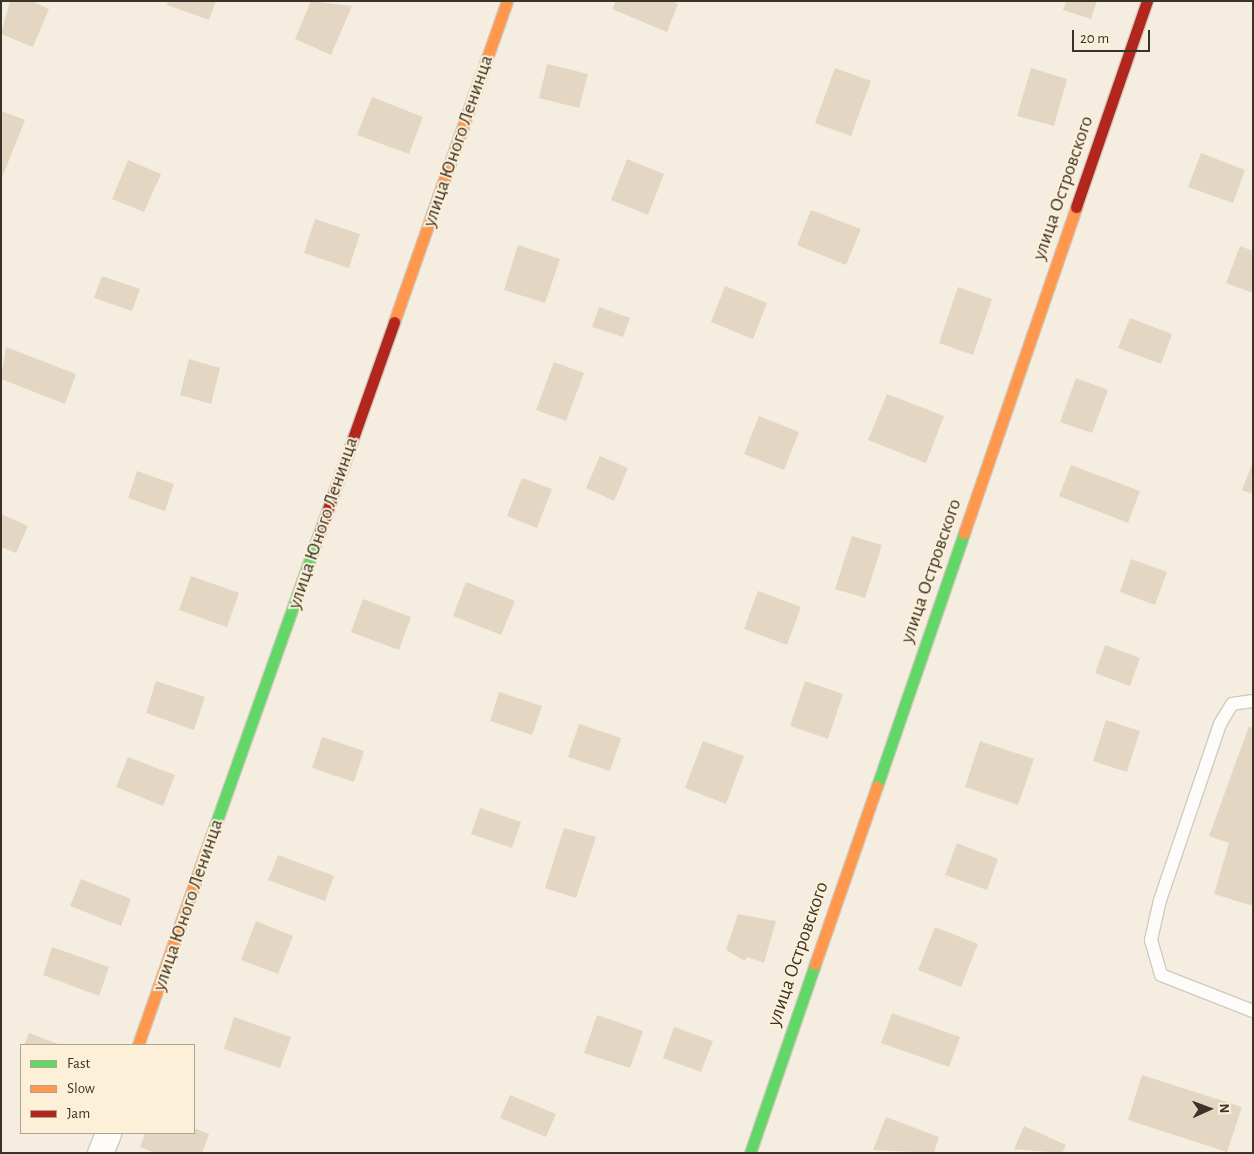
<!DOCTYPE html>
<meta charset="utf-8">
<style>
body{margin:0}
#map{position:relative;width:1254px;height:1154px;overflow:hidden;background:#f5ede0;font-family:"Alegreya Sans",sans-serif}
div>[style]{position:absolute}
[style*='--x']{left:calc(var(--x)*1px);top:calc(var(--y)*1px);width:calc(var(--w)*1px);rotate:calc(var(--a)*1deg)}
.building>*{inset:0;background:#e3d7c4}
.roads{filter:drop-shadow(1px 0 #d1cabe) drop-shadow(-1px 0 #d1cabe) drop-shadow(0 1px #d1cabe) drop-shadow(0 -1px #d1cabe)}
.lane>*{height:12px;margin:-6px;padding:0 6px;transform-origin:6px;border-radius:6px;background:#fefcfa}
.street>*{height:25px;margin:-12.5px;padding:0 12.5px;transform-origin:12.5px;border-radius:12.5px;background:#fefcfa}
.fast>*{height:11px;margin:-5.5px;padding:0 5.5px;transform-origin:5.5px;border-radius:5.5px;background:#63d668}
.slow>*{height:11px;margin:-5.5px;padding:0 5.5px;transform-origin:5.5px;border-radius:5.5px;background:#ff974d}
.jam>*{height:11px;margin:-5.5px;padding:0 5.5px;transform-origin:5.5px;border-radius:5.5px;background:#b3261e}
span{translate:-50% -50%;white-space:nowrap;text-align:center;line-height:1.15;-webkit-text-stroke:4px #fdf0d8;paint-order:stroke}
.street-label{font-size:20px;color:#3a3328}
.frame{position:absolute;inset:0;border:2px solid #3a3328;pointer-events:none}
.legend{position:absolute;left:20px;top:1044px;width:175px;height:90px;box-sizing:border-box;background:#fdf0d8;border:1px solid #afa492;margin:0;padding:6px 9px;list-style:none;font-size:15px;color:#3a3328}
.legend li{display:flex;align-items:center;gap:10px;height:25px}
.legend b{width:25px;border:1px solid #afa492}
.north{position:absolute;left:1184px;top:1084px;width:50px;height:50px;-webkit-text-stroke:4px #fdf0d8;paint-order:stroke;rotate:88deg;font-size:14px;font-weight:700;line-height:20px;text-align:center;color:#3a3328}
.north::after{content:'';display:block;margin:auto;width:18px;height:22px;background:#3a3328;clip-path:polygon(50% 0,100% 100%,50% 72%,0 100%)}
.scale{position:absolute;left:1072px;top:30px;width:78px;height:22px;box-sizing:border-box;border:2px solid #3a3328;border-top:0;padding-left:6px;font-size:15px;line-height:18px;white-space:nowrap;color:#3a3328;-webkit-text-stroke:4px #fdf0d8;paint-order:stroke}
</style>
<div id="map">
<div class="building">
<i style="clip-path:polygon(10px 1px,32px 1px,49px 9px,33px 47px,1px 34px)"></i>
<i style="clip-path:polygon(168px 1px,216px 1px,209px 20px,167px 5px)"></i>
<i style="clip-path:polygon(311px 1px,352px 6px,331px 55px,295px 39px)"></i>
<i style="clip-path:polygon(616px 1px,671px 1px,678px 4px,667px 32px,612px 9px)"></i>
<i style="clip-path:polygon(1066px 1px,1097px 1px,1091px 19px,1063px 10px)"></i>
<i style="clip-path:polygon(547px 64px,588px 74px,579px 108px,539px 98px)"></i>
<i style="clip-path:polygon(835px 68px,871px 81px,851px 136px,815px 123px)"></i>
<i style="clip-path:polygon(1031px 68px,1067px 79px,1054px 126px,1017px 116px)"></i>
<i style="clip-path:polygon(372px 97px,423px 117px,409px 154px,357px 135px)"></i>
<i style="clip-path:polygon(1px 111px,25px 120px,1px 180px)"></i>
<i style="clip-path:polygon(1201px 153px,1245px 170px,1233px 203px,1188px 187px)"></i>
<i style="clip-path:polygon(627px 159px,664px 174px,648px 215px,611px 200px)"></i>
<i style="clip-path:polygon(128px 160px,161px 174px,144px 212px,112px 199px)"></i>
<i style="clip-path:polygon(811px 210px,861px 229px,846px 265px,797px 245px)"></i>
<i style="clip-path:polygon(315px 219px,360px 234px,349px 268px,304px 253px)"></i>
<i style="clip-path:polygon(518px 245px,560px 259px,545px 303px,504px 290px)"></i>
<i style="clip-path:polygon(1240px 246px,1253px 251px,1253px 293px,1226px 283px)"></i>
<i style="clip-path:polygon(102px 276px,140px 289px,132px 311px,94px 298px)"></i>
<i style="clip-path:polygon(725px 286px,767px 303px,753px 339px,711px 322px)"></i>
<i style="clip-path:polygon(958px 287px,992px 299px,973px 355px,939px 343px)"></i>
<i style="clip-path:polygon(599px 307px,630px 318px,623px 337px,592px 327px)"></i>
<i style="clip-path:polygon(1130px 318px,1172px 334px,1161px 364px,1118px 348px)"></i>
<i style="clip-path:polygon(6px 347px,76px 374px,65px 404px,1px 379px)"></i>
<i style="clip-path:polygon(189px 359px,220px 368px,211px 404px,180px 395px)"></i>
<i style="clip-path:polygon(554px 362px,584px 373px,566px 421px,536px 410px)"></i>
<i style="clip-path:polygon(1076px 378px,1108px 390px,1092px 433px,1060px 422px)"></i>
<i style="clip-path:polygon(887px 394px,944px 416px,926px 463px,868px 440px)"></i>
<i style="clip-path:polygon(759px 416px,799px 432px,784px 470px,744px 454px)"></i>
<i style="clip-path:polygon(600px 456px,628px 468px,614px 501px,586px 488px)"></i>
<i style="clip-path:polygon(1253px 462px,1253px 494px,1242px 490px)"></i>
<i style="clip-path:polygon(1071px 465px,1140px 491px,1128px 523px,1059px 496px)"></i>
<i style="clip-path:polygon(137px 471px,174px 484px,165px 511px,128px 498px)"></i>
<i style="clip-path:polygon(522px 478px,552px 489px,537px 528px,507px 516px)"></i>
<i style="clip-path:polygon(1px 514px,28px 526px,16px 553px,1px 547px)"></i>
<i style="clip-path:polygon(852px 536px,882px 545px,865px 598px,835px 589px)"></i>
<i style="clip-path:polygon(1131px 559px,1167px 572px,1155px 605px,1120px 592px)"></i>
<i style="clip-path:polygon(191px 576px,239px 593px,227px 627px,179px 610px)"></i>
<i style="clip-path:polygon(466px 582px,515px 601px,501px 635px,453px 616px)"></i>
<i style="clip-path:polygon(758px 591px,801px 607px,787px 645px,744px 629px)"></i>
<i style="clip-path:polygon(363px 599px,411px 617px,399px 650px,351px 632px)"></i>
<i style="clip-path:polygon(1105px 645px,1140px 658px,1130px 686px,1095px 673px)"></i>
<i style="clip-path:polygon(156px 681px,205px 697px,194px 730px,146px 713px)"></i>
<i style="clip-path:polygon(805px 681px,843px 694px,828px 739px,790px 726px)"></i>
<i style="clip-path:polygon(499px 692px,542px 706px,532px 735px,490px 721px)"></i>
<i style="clip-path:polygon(1106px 720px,1140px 731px,1127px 772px,1093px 761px)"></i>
<i style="clip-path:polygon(579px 724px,621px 738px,610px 771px,568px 757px)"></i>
<i style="clip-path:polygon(1249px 726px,1253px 728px,1253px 906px,1214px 894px,1229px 843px,1209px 836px)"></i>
<i style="clip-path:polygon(322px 737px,364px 751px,354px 782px,312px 768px)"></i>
<i style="clip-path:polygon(703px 741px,744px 756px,726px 804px,685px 788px)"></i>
<i style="clip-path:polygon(980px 741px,1034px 759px,1018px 805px,965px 787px)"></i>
<i style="clip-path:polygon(128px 757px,175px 775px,163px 806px,116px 787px)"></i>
<i style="clip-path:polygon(480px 808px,521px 822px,512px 848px,471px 834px)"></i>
<i style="clip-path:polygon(564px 828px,596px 837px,576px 898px,545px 888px)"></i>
<i style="clip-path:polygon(957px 843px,998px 859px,987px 890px,945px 875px)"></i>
<i style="clip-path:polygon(278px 855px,334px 876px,325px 901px,268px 880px)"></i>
<i style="clip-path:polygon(81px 879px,131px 899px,121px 926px,70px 906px)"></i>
<i style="clip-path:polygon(738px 914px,776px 921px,764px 963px,747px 957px,745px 961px,726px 950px)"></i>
<i style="clip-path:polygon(256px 921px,293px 936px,278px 974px,241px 960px)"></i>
<i style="clip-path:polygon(935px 927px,978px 944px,961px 987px,918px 970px)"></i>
<i style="clip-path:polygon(52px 947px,109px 967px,99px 996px,43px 975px)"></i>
<i style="clip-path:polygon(892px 1013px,960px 1037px,949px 1067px,881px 1043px)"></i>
<i style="clip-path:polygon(597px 1015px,643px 1031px,630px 1068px,584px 1053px)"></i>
<i style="clip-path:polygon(234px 1017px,291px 1037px,280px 1068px,224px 1049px)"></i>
<i style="clip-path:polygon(674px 1027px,713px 1041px,701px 1072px,663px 1058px)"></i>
<i style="clip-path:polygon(29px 1033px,61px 1045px,24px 1045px)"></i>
<i style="clip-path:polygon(1142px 1075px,1242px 1107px,1227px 1152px,1128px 1120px)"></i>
<i style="clip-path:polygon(510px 1095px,556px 1114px,546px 1137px,500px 1118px)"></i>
<i style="clip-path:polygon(886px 1117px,939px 1137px,934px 1153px,873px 1150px)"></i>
<i style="clip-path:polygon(1024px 1126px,1066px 1145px,1062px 1153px,1014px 1149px)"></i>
<i style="clip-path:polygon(194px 1128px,209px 1134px,202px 1153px,155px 1153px,140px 1147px,145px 1133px,194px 1133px)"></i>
</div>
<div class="roads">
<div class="lane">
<i style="--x:1253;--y:701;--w:21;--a:172"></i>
<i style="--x:1232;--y:704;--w:23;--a:121"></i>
<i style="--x:1220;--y:724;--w:186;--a:108.8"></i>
<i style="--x:1160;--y:900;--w:41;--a:102.7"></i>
<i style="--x:1151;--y:940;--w:36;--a:74"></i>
<i style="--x:1161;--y:975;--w:99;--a:21.4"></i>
</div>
<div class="street">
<i style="--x:100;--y:1153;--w:22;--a:-68"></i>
</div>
<div class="fast">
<i style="--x:877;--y:786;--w:268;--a:-71"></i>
<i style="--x:211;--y:837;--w:319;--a:-70.4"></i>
<i style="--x:750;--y:1153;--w:200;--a:-71"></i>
</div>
<div class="slow">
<i style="--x:394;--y:322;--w:340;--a:-70.6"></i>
<i style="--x:964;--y:533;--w:345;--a:-71"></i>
<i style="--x:815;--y:964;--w:188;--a:-70.8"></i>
<i style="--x:138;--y:1045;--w:220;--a:-70.7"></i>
</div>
<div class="jam">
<i style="--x:1076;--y:207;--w:218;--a:-71"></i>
<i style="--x:318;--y:537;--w:228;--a:-70.5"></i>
</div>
</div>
<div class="street-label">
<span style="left:458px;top:141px;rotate:-71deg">улица Юного Ленинца</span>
<span style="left:1063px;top:188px;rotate:-71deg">улица Островского</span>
<span style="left:323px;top:523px;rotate:-71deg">улица Юного Ленинца</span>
<span style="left:931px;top:571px;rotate:-71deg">улица Островского</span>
<span style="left:188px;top:905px;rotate:-71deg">улица Юного Ленинца</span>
<span style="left:798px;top:954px;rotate:-71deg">улица Островского</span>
</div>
<div class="frame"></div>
<ul class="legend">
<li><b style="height:6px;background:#63d668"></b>Fast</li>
<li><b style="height:6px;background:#ff974d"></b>Slow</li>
<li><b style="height:6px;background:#b3261e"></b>Jam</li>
</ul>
<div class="north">N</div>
<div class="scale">20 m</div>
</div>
